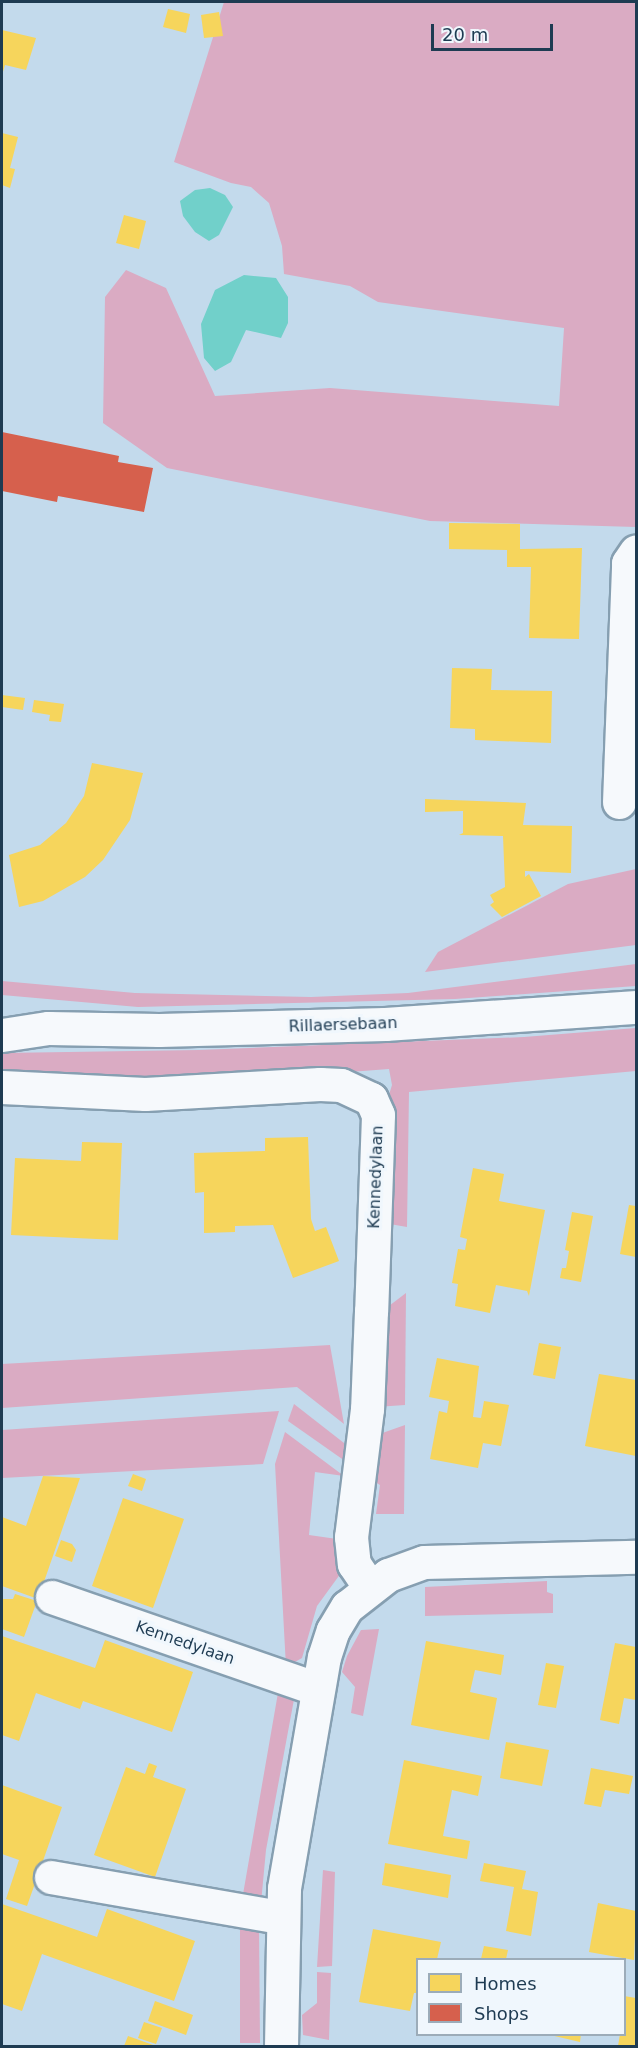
<!DOCTYPE html>
<style>
body{margin:0}
#map{position:relative;width:638px;height:2048px;overflow:hidden;background:#c3daec;font-family:"DejaVu Sans",sans-serif}
div>[style]{position:absolute}
[style*='--x']{left:calc(var(--x)*1px);top:calc(var(--y)*1px);width:calc(var(--w)*1px);rotate:calc(var(--a)*1deg)}
.green>*{inset:0;background:#daabc3}
.water>*{inset:0;background:#71d0ca}
.homes>*{inset:0;background:#f6d55c}
.shops>*{inset:0;background:#d6604d}
.roads{filter:drop-shadow(2px 0 #869fb1) drop-shadow(-2px 0 #869fb1) drop-shadow(0 2px #869fb1) drop-shadow(0 -2px #869fb1)}
.minor>*{height:33px;margin:-16.5px;padding:0 16.5px;transform-origin:16.5px;border-radius:16.5px;background:#f6f9fc}
.tertiary>*{height:33px;margin:-16.5px;padding:0 16.5px;transform-origin:16.5px;border-radius:16.5px;background:#f6f9fc}
span{translate:-50% -50%;white-space:nowrap;text-align:center;line-height:1.15;-webkit-text-stroke:6px #f0f7fd;paint-order:stroke}
.street-label{font-size:16px;color:#1e3b52}
.frame{position:absolute;inset:0;border:3px solid #1e3b52;pointer-events:none}
.legend{position:absolute;left:416px;top:1958px;width:210px;height:78px;box-sizing:border-box;background:#f0f7fd;border:2px solid #9cacb9;margin:0;padding:8px 10px;list-style:none;font-size:18px;color:#1e3b52}
.legend li{display:flex;align-items:center;gap:12px;height:30px}
.legend b{width:30px;border:2px solid #9cacb9}
.scale{position:absolute;left:431px;top:24px;width:122px;height:27px;box-sizing:border-box;border:3px solid #1e3b52;border-top:0;padding-left:8px;font-size:18px;line-height:21px;white-space:nowrap;color:#1e3b52;-webkit-text-stroke:4px #f0f7fd;paint-order:stroke}
</style>
<div id="map">
<div class="green">
<i style="clip-path:polygon(224px 2px,636px 2px,636px 527px,430px 521px,167px 468px,103px 423px,105px 297px,126px 270px,166px 288px,215px 396px,330px 388px,559px 406px,564px 328px,378px 302px,350px 286px,284px 274px,282px 246px,269px 203px,251px 187px,231px 183px,174px 162px)"></i>
<i style="clip-path:polygon(636px 869px,636px 945px,425px 972px,438px 952px,568px 884px)"></i>
<i style="clip-path:polygon(636px 964px,636px 986px,455px 999px,138px 1007px,2px 995px,2px 981px,135px 993px,311px 997px,408px 993px)"></i>
<i style="clip-path:polygon(636px 1028px,636px 1071px,409px 1092px,407px 1227px,384px 1223px,388px 1098px,392px 1085px,389px 1069px,192px 1084px,2px 1078px,2px 1053px,199px 1050px,524px 1037px)"></i>
<i style="clip-path:polygon(406px 1293px,405px 1405px,376px 1407px,381px 1312px)"></i>
<i style="clip-path:polygon(330px 1345px,344px 1424px,297px 1387px,2px 1408px,2px 1364px)"></i>
<i style="clip-path:polygon(294px 1404px,344px 1443px,345px 1461px,288px 1421px)"></i>
<i style="clip-path:polygon(279px 1411px,263px 1464px,2px 1478px,2px 1430px)"></i>
<i style="clip-path:polygon(405px 1425px,404px 1514px,376px 1514px,380px 1485px,369px 1478px,374px 1436px)"></i>
<i style="clip-path:polygon(285px 1432px,344px 1476px,315px 1472px,309px 1535px,337px 1539px,336px 1560px,341px 1573px,317px 1606px,302px 1658px,286px 1667px,275px 1464px)"></i>
<i style="clip-path:polygon(547px 1581px,547px 1592px,553px 1594px,553px 1613px,425px 1616px,425px 1587px)"></i>
<i style="clip-path:polygon(379px 1629px,363px 1716px,351px 1713px,355px 1687px,342px 1672px,347px 1656px,361px 1630px)"></i>
<i style="clip-path:polygon(279px 1687px,295px 1694px,266px 1850px,261px 1903px,242px 1900px)"></i>
<i style="clip-path:polygon(323px 1870px,335px 1872px,332px 1966px,317px 1967px)"></i>
<i style="clip-path:polygon(240px 1921px,259px 1924px,260px 2043px,240px 2043px)"></i>
<i style="clip-path:polygon(317px 1972px,331px 1973px,329px 2040px,303px 2035px,302px 2015px,317px 2003px)"></i>
</div>
<div class="water">
<i style="clip-path:polygon(210px 188px,225px 195px,233px 207px,219px 235px,209px 241px,195px 232px,183px 216px,180px 201px,195px 190px)"></i>
<i style="clip-path:polygon(244px 275px,276px 278px,288px 297px,288px 323px,281px 338px,246px 330px,231px 362px,215px 371px,204px 358px,201px 324px,215px 290px)"></i>
</div>
<div class="homes">
<i style="clip-path:polygon(168px 9px,190px 14px,186px 33px,163px 27px)"></i>
<i style="clip-path:polygon(219px 12px,223px 36px,204px 38px,201px 15px)"></i>
<i style="clip-path:polygon(2px 30px,36px 38px,26px 70px,5px 65px,2px 75px)"></i>
<i style="clip-path:polygon(2px 133px,18px 137px,10px 168px,15px 169px,10px 188px,2px 185px)"></i>
<i style="clip-path:polygon(124px 215px,146px 221px,139px 249px,116px 243px)"></i>
<i style="clip-path:polygon(449px 523px,520px 524px,520px 549px,582px 548px,579px 639px,529px 638px,531px 567px,507px 567px,507px 550px,449px 549px)"></i>
<i style="clip-path:polygon(452px 668px,492px 669px,491px 690px,552px 691px,551px 743px,475px 740px,475px 729px,450px 728px)"></i>
<i style="clip-path:polygon(2px 695px,25px 698px,23px 710px,2px 707px)"></i>
<i style="clip-path:polygon(34px 700px,64px 704px,61px 722px,49px 721px,50px 715px,32px 712px)"></i>
<i style="clip-path:polygon(92px 763px,143px 773px,130px 820px,103px 860px,85px 877px,43px 901px,19px 907px,9px 855px,40px 845px,66px 823px,84px 796px)"></i>
<i style="clip-path:polygon(425px 799px,526px 803px,523px 825px,572px 826px,571px 873px,525px 871px,525px 877px,529px 874px,541px 896px,502px 917px,490px 905px,494px 902px,490px 895px,505px 887px,503px 836px,459px 835px,463px 833px,463px 811px,425px 812px)"></i>
<i style="clip-path:polygon(308px 1137px,311px 1219px,315px 1231px,326px 1227px,339px 1261px,293px 1278px,273px 1225px,235px 1226px,235px 1232px,204px 1233px,204px 1192px,195px 1193px,194px 1153px,265px 1151px,265px 1138px)"></i>
<i style="clip-path:polygon(82px 1142px,122px 1143px,118px 1240px,11px 1235px,15px 1158px,81px 1161px)"></i>
<i style="clip-path:polygon(473px 1168px,504px 1174px,499px 1201px,545px 1210px,529px 1296px,527px 1291px,496px 1285px,490px 1313px,455px 1306px,458px 1284px,452px 1283px,458px 1249px,465px 1250px,467px 1239px,460px 1237px)"></i>
<i style="clip-path:polygon(629px 1205px,636px 1206px,636px 1257px,620px 1254px)"></i>
<i style="clip-path:polygon(572px 1212px,593px 1216px,581px 1282px,560px 1278px,562px 1268px,566px 1268px,569px 1251px,565px 1250px)"></i>
<i style="clip-path:polygon(539px 1343px,561px 1347px,555px 1379px,533px 1375px)"></i>
<i style="clip-path:polygon(437px 1358px,479px 1366px,473px 1417px,481px 1418px,484px 1401px,509px 1405px,501px 1446px,483px 1443px,478px 1468px,430px 1459px,439px 1411px,447px 1413px,449px 1401px,429px 1397px)"></i>
<i style="clip-path:polygon(599px 1374px,636px 1380px,636px 1456px,585px 1446px)"></i>
<i style="clip-path:polygon(133px 1474px,146px 1479px,142px 1491px,128px 1486px)"></i>
<i style="clip-path:polygon(43px 1476px,80px 1478px,38px 1599px,2px 1586px,2px 1517px,26px 1526px)"></i>
<i style="clip-path:polygon(123px 1498px,184px 1519px,153px 1608px,92px 1586px)"></i>
<i style="clip-path:polygon(61px 1540px,72px 1544px,76px 1550px,72px 1562px,55px 1556px)"></i>
<i style="clip-path:polygon(15px 1594px,37px 1601px,24px 1637px,2px 1629px,2px 1599px,13px 1599px)"></i>
<i style="clip-path:polygon(2px 1636px,95px 1668px,105px 1640px,193px 1672px,172px 1732px,83px 1701px,80px 1709px,36px 1693px,19px 1741px,2px 1735px)"></i>
<i style="clip-path:polygon(426px 1641px,504px 1655px,501px 1675px,475px 1670px,470px 1692px,497px 1698px,489px 1740px,411px 1725px)"></i>
<i style="clip-path:polygon(615px 1643px,636px 1647px,636px 1700px,624px 1698px,619px 1724px,600px 1720px)"></i>
<i style="clip-path:polygon(546px 1663px,564px 1666px,556px 1708px,538px 1705px)"></i>
<i style="clip-path:polygon(506px 1742px,549px 1750px,542px 1786px,500px 1778px)"></i>
<i style="clip-path:polygon(404px 1760px,482px 1776px,478px 1796px,452px 1790px,443px 1836px,470px 1841px,467px 1859px,388px 1844px)"></i>
<i style="clip-path:polygon(149px 1763px,157px 1766px,153px 1777px,186px 1789px,155px 1877px,94px 1855px,126px 1767px,145px 1774px)"></i>
<i style="clip-path:polygon(591px 1768px,633px 1776px,629px 1794px,605px 1790px,601px 1807px,584px 1804px)"></i>
<i style="clip-path:polygon(2px 1785px,62px 1807px,27px 1906px,6px 1899px,19px 1860px,2px 1854px)"></i>
<i style="clip-path:polygon(385px 1863px,451px 1875px,448px 1898px,382px 1885px)"></i>
<i style="clip-path:polygon(484px 1863px,526px 1871px,522px 1889px,538px 1892px,531px 1936px,506px 1931px,514px 1887px,480px 1881px)"></i>
<i style="clip-path:polygon(598px 1903px,636px 1911px,634px 1960px,589px 1952px)"></i>
<i style="clip-path:polygon(2px 1904px,97px 1937px,107px 1909px,195px 1941px,174px 2001px,42px 1954px,22px 2011px,2px 2004px)"></i>
<i style="clip-path:polygon(373px 1929px,441px 1942px,437px 1959px,417px 1959px,417px 1993px,414px 1993px,410px 2011px,359px 2002px)"></i>
<i style="clip-path:polygon(484px 1946px,508px 1950px,506px 1959px,481px 1959px)"></i>
<i style="clip-path:polygon(624px 1996px,636px 1998px,636px 2046px,618px 2046px,620px 2034px,624px 2034px)"></i>
<i style="clip-path:polygon(155px 2001px,193px 2015px,186px 2035px,148px 2021px)"></i>
<i style="clip-path:polygon(144px 2022px,162px 2028px,156px 2044px,138px 2038px)"></i>
<i style="clip-path:polygon(546px 2034px,581px 2034px,580px 2042px)"></i>
<i style="clip-path:polygon(128px 2036px,156px 2046px,124px 2046px)"></i>
</div>
<div class="shops">
<i style="clip-path:polygon(2px 432px,119px 456px,118px 462px,153px 468px,144px 512px,58px 496px,57px 502px,2px 491px)"></i>
</div>
<div class="roads">
<div class="minor">
<i style="--x:619;--y:802;--w:239;--a:-87.8"></i>
<i style="--x:628;--y:563;--w:14;--a:-56"></i>
<i style="--x:2;--y:1087;--w:143;--a:2.8"></i>
<i style="--x:145;--y:1094;--w:175;--a:-3.3"></i>
<i style="--x:320;--y:1084;--w:21;--a:3"></i>
<i style="--x:341;--y:1085;--w:33;--a:25"></i>
<i style="--x:371;--y:1099;--w:17;--a:66"></i>
<i style="--x:378;--y:1115;--w:196;--a:92"></i>
<i style="--x:371;--y:1311;--w:98;--a:92.3"></i>
<i style="--x:367;--y:1409;--w:129;--a:97.1"></i>
<i style="--x:351;--y:1537;--w:27;--a:84"></i>
<i style="--x:354;--y:1564;--w:29;--a:56"></i>
<i style="--x:52;--y:1597;--w:281;--a:19.1"></i>
<i style="--x:51;--y:1877;--w:233;--a:9.9"></i>
<i style="--x:281;--y:2046;--w:158;--a:-88.9"></i>
<i style="--x:284;--y:1888;--w:234;--a:-80.2"></i>
<i style="--x:324;--y:1657;--w:28;--a:-72"></i>
<i style="--x:333;--y:1630;--w:27;--a:-59"></i>
<i style="--x:347;--y:1607;--w:52;--a:-38"></i>
<i style="--x:388;--y:1575;--w:38;--a:-20"></i>
<i style="--x:424;--y:1562;--w:212;--a:-1.4"></i>
</div>
<div class="tertiary">
<i style="--x:2;--y:1035;--w:47;--a:-8.7"></i>
<i style="--x:48;--y:1028;--w:111;--a:1"></i>
<i style="--x:159;--y:1030;--w:226;--a:-1.5"></i>
<i style="--x:385;--y:1024;--w:252;--a:-3.9"></i>
</div>
</div>
<div class="street-label">
<span style="left:343px;top:1025px;rotate:-2deg">Rillaersebaan</span>
<span style="left:376px;top:1177px;rotate:-88deg">Kennedylaan</span>
<span style="left:185px;top:1643px;rotate:19deg">Kennedylaan</span>
</div>
<div class="frame"></div>
<ul class="legend">
<li><b style="height:16px;background:#f6d55c"></b>Homes</li>
<li><b style="height:16px;background:#d6604d"></b>Shops</li>
</ul>
<div class="scale">20 m</div>
</div>
